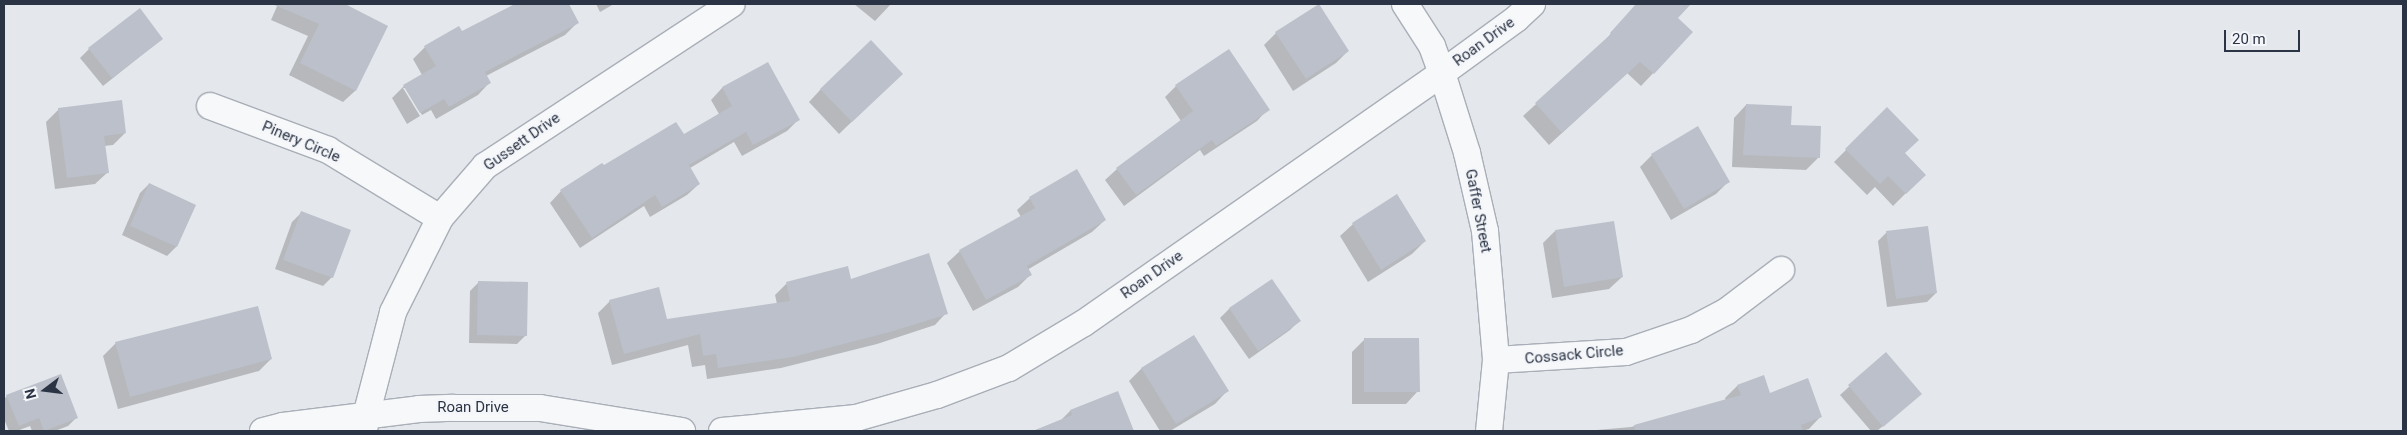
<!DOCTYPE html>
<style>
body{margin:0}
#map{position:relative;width:2407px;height:435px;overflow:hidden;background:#e4e7ec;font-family:Roboto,sans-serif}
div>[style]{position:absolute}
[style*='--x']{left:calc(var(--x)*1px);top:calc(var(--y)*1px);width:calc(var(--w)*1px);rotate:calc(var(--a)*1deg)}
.shadow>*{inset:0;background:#0003}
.building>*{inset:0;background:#bbc0ca}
.roads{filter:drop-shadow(1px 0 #a9aeb7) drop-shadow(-1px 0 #a9aeb7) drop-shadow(0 1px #a9aeb7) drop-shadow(0 -1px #a9aeb7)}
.minor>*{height:26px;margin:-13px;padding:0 13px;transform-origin:13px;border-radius:13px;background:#f7f8fa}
span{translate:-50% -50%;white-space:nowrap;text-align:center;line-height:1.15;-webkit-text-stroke:5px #f4f6f9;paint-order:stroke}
.street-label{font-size:15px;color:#2b3445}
.frame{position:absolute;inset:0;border:5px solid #2b3445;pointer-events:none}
.north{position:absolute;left:20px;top:365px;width:50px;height:50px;-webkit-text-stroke:4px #f4f6f9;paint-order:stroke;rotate:255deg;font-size:14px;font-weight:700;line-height:20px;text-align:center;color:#2b3445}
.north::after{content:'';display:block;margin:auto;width:18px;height:22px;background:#2b3445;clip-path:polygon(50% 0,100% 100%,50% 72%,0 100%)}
.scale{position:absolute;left:2224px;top:30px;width:76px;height:22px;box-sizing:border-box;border:2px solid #2b3445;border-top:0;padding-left:6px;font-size:15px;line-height:18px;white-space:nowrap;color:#2b3445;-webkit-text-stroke:4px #f4f6f9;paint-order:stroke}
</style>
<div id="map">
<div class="shadow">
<i style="clip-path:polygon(278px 4px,340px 4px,387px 26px,355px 91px,343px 102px,289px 75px,308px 36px,271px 20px)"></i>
<i style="clip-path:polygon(518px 4px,567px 4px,577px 23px,565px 35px,486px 76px,490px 82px,478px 95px,436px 119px,431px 110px,422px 115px,406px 88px,403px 88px,420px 116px,407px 124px,392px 98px,404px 86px,422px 75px,413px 59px,425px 47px,462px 33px)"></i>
<i style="clip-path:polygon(596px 4px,614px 4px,600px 12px)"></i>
<i style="clip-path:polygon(854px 4px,891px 4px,875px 21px)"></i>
<i style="clip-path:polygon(1637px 4px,1689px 4px,1676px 18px,1691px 33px,1641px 86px,1627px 73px,1549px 145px,1523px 116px,1599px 47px)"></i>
<i style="clip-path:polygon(1276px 33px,1348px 51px,1336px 63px,1293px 91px,1264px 45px)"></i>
<i style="clip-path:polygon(162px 39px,103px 86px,80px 58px,89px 49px)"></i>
<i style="clip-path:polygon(767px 64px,798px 120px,787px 131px,742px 156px,734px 142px,690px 168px,699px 184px,687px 195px,650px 217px,644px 206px,580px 248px,550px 203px,561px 191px,603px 167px,683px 136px,719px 114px,711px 100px,722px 88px)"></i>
<i style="clip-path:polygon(889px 86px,839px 134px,809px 102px,821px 89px)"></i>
<i style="clip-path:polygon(1176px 86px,1268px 109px,1257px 121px,1204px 156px,1200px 150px,1124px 206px,1105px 180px,1117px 169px,1181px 121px,1165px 97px)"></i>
<i style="clip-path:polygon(1746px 105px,1790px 126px,1818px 158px,1806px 170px,1732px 167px,1734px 118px)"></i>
<i style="clip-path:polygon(59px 109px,125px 133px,113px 145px,104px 146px,108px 172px,95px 184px,55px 189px,46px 122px)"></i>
<i style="clip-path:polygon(1887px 109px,1904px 154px,1924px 175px,1893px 206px,1875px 187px,1867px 195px,1834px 162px)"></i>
<i style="clip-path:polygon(1652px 155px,1729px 181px,1716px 194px,1671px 220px,1640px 167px)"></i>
<i style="clip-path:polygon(149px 184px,195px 205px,176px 247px,167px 256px,122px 235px,140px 193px)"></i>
<i style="clip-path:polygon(1030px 198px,1105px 220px,1092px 232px,1027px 270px,1030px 275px,1018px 287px,973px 311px,947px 263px,960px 251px,1021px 217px,1017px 210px)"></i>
<i style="clip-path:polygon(301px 213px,332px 277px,323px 286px,275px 269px,292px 222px)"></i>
<i style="clip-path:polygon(1353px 224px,1425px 241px,1412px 254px,1368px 282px,1340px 236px)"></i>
<i style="clip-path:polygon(1555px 231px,1622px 277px,1609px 289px,1552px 298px,1543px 243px)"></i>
<i style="clip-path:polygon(1887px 232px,1936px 293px,1927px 302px,1887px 307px,1878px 241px)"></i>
<i style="clip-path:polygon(1271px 280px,1299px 321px,1290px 330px,1249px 359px,1220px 318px,1229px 309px)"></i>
<i style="clip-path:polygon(479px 282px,526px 335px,517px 344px,469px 343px,470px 291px)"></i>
<i style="clip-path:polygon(786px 284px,946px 313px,935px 325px,877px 344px,781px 368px,707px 379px,705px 365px,692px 367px,688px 345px,612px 365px,598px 313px,610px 301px,666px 320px,777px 304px,775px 295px)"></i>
<i style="clip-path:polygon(1193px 336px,1227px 391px,1215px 404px,1170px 431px,1160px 431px,1129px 381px,1141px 369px)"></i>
<i style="clip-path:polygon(1364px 340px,1418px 391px,1406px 404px,1352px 404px,1352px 352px)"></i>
<i style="clip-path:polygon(116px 343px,271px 359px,259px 371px,118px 409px,103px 356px)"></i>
<i style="clip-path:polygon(1886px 353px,1911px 402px,1877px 431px,1871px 431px,1840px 395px)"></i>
<i style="clip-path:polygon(1737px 386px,1770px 394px,1821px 416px,1809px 429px,1802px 431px,1585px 431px,1631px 427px,1726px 401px,1725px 398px)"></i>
<i style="clip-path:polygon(1117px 392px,1133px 431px,1033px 431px,1061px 420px,1070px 411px)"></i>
<i style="clip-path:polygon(7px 396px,77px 417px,68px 426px,55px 431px,32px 431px,30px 426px,17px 431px,9px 431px,4px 419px,4px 399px)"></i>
</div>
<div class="building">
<i style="clip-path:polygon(272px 4px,345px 4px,388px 26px,356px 91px,300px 63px,319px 24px)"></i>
<i style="clip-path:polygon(515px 4px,569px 4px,579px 23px,485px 72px,491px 83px,449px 107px,444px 99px,420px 113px,403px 85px,436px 66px,424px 46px,459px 26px,462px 31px)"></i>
<i style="clip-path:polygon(1319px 4px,1349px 51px,1306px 79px,1275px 32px)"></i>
<i style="clip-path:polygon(1636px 4px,1691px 4px,1678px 18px,1693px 32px,1654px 74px,1640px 62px,1562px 133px,1535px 103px,1611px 34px,1610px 33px)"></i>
<i style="clip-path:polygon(140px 8px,163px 39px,112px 78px,88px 48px)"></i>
<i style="clip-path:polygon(871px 40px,903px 74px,852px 122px,820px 89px)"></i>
<i style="clip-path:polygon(1229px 49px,1270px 110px,1216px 146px,1212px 140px,1136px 195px,1116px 168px,1193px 111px,1175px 85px)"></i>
<i style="clip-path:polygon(768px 62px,800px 120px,753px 145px,746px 132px,689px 165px,700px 184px,662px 207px,655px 195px,592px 238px,560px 190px,602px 163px,604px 165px,676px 122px,684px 134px,732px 106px,722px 87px)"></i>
<i style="clip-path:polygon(122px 100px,126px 133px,104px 136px,109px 173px,67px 178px,58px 108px)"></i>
<i style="clip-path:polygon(1746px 104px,1792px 106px,1791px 125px,1821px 126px,1820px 158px,1743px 155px)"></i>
<i style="clip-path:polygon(1887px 107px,1919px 140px,1905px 153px,1926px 175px,1906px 194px,1888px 176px,1880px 184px,1845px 149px)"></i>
<i style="clip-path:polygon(1698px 126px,1730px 182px,1684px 209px,1651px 154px)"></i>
<i style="clip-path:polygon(1077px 169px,1106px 220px,1027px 266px,1032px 275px,986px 300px,959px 250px,1035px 208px,1029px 197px)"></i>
<i style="clip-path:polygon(149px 183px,196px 205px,177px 247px,130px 226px)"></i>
<i style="clip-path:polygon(1397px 194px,1426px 241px,1381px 270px,1352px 223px)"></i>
<i style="clip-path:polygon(301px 211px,351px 230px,333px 278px,283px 260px)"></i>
<i style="clip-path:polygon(1614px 221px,1623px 277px,1564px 287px,1555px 230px)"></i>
<i style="clip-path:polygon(1928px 226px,1937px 293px,1896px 299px,1886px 231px)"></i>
<i style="clip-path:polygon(929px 253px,948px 314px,890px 332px,793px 357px,718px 368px,716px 354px,703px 356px,700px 334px,624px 354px,609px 300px,659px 287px,667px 319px,790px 301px,786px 282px,848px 266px,851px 279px)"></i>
<i style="clip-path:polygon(1272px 279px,1301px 321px,1258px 351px,1229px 308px)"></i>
<i style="clip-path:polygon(478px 281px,528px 282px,527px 336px,477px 335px)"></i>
<i style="clip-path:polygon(258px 306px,272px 359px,130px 397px,115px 342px)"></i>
<i style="clip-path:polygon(1194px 335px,1229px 391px,1176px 424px,1141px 368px)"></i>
<i style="clip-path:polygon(1364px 338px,1419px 338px,1420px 392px,1364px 392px)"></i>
<i style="clip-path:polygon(1886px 352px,1922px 394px,1883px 427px,1848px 385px)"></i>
<i style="clip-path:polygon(61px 374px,78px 418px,44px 431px,39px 418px,19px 426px,6px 395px)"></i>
<i style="clip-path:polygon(1764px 375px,1770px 393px,1808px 378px,1822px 417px,1801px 425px,1803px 431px,1635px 431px,1634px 425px,1741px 395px,1737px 385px)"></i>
<i style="clip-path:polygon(1118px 391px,1134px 431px,1033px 431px,1072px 415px,1070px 410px)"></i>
</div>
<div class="roads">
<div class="minor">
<i style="--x:1405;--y:4;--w:50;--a:57.3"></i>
<i style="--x:1432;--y:46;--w:29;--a:70"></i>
<i style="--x:1442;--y:73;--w:84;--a:72.6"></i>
<i style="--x:1467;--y:153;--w:80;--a:77"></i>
<i style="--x:1485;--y:231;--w:129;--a:85.1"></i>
<i style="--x:1496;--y:360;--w:71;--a:95.6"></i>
<i style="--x:210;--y:106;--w:126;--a:20.4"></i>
<i style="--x:328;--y:150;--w:131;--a:31.3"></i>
<i style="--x:1496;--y:360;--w:130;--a:-3.5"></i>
<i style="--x:1626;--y:352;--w:69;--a:-18.7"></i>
<i style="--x:1691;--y:330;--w:41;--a:-27.8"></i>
<i style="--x:1727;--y:311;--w:68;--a:-37.2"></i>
<i style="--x:263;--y:431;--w:21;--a:-14"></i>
<i style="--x:283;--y:426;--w:137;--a:-7.1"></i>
<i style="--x:419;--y:409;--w:34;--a:-2"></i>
<i style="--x:453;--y:408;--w:87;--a:0"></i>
<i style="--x:540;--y:408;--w:144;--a:9.2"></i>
<i style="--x:364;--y:431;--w:15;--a:-82"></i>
<i style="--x:366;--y:416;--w:107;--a:-75.4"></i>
<i style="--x:393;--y:312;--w:105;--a:-63.4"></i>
<i style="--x:440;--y:218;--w:69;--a:-49.1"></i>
<i style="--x:485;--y:166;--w:295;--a:-33.3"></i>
<i style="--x:722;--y:431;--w:135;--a:-5.5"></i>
<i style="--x:856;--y:418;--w:84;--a:-15.9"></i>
<i style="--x:937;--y:395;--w:77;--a:-20.6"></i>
<i style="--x:1009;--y:368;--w:87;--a:-31"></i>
<i style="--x:1084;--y:323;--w:437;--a:-34.9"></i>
<i style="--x:1442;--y:73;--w:92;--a:-36.1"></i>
<i style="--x:1516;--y:19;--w:22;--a:-43"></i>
</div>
</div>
<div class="street-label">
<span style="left:1484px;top:42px;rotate:-36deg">Roan Drive</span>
<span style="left:301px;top:142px;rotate:23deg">Pinery Circle</span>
<span style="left:522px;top:142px;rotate:-35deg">Gussett Drive</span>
<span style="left:1478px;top:211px;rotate:79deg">Gaffer Street</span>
<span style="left:1152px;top:275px;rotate:-35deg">Roan Drive</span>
<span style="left:1574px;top:355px;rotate:-5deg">Cossack Circle</span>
<span style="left:473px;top:408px">Roan Drive</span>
</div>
<div class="frame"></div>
<div class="north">N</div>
<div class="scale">20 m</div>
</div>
